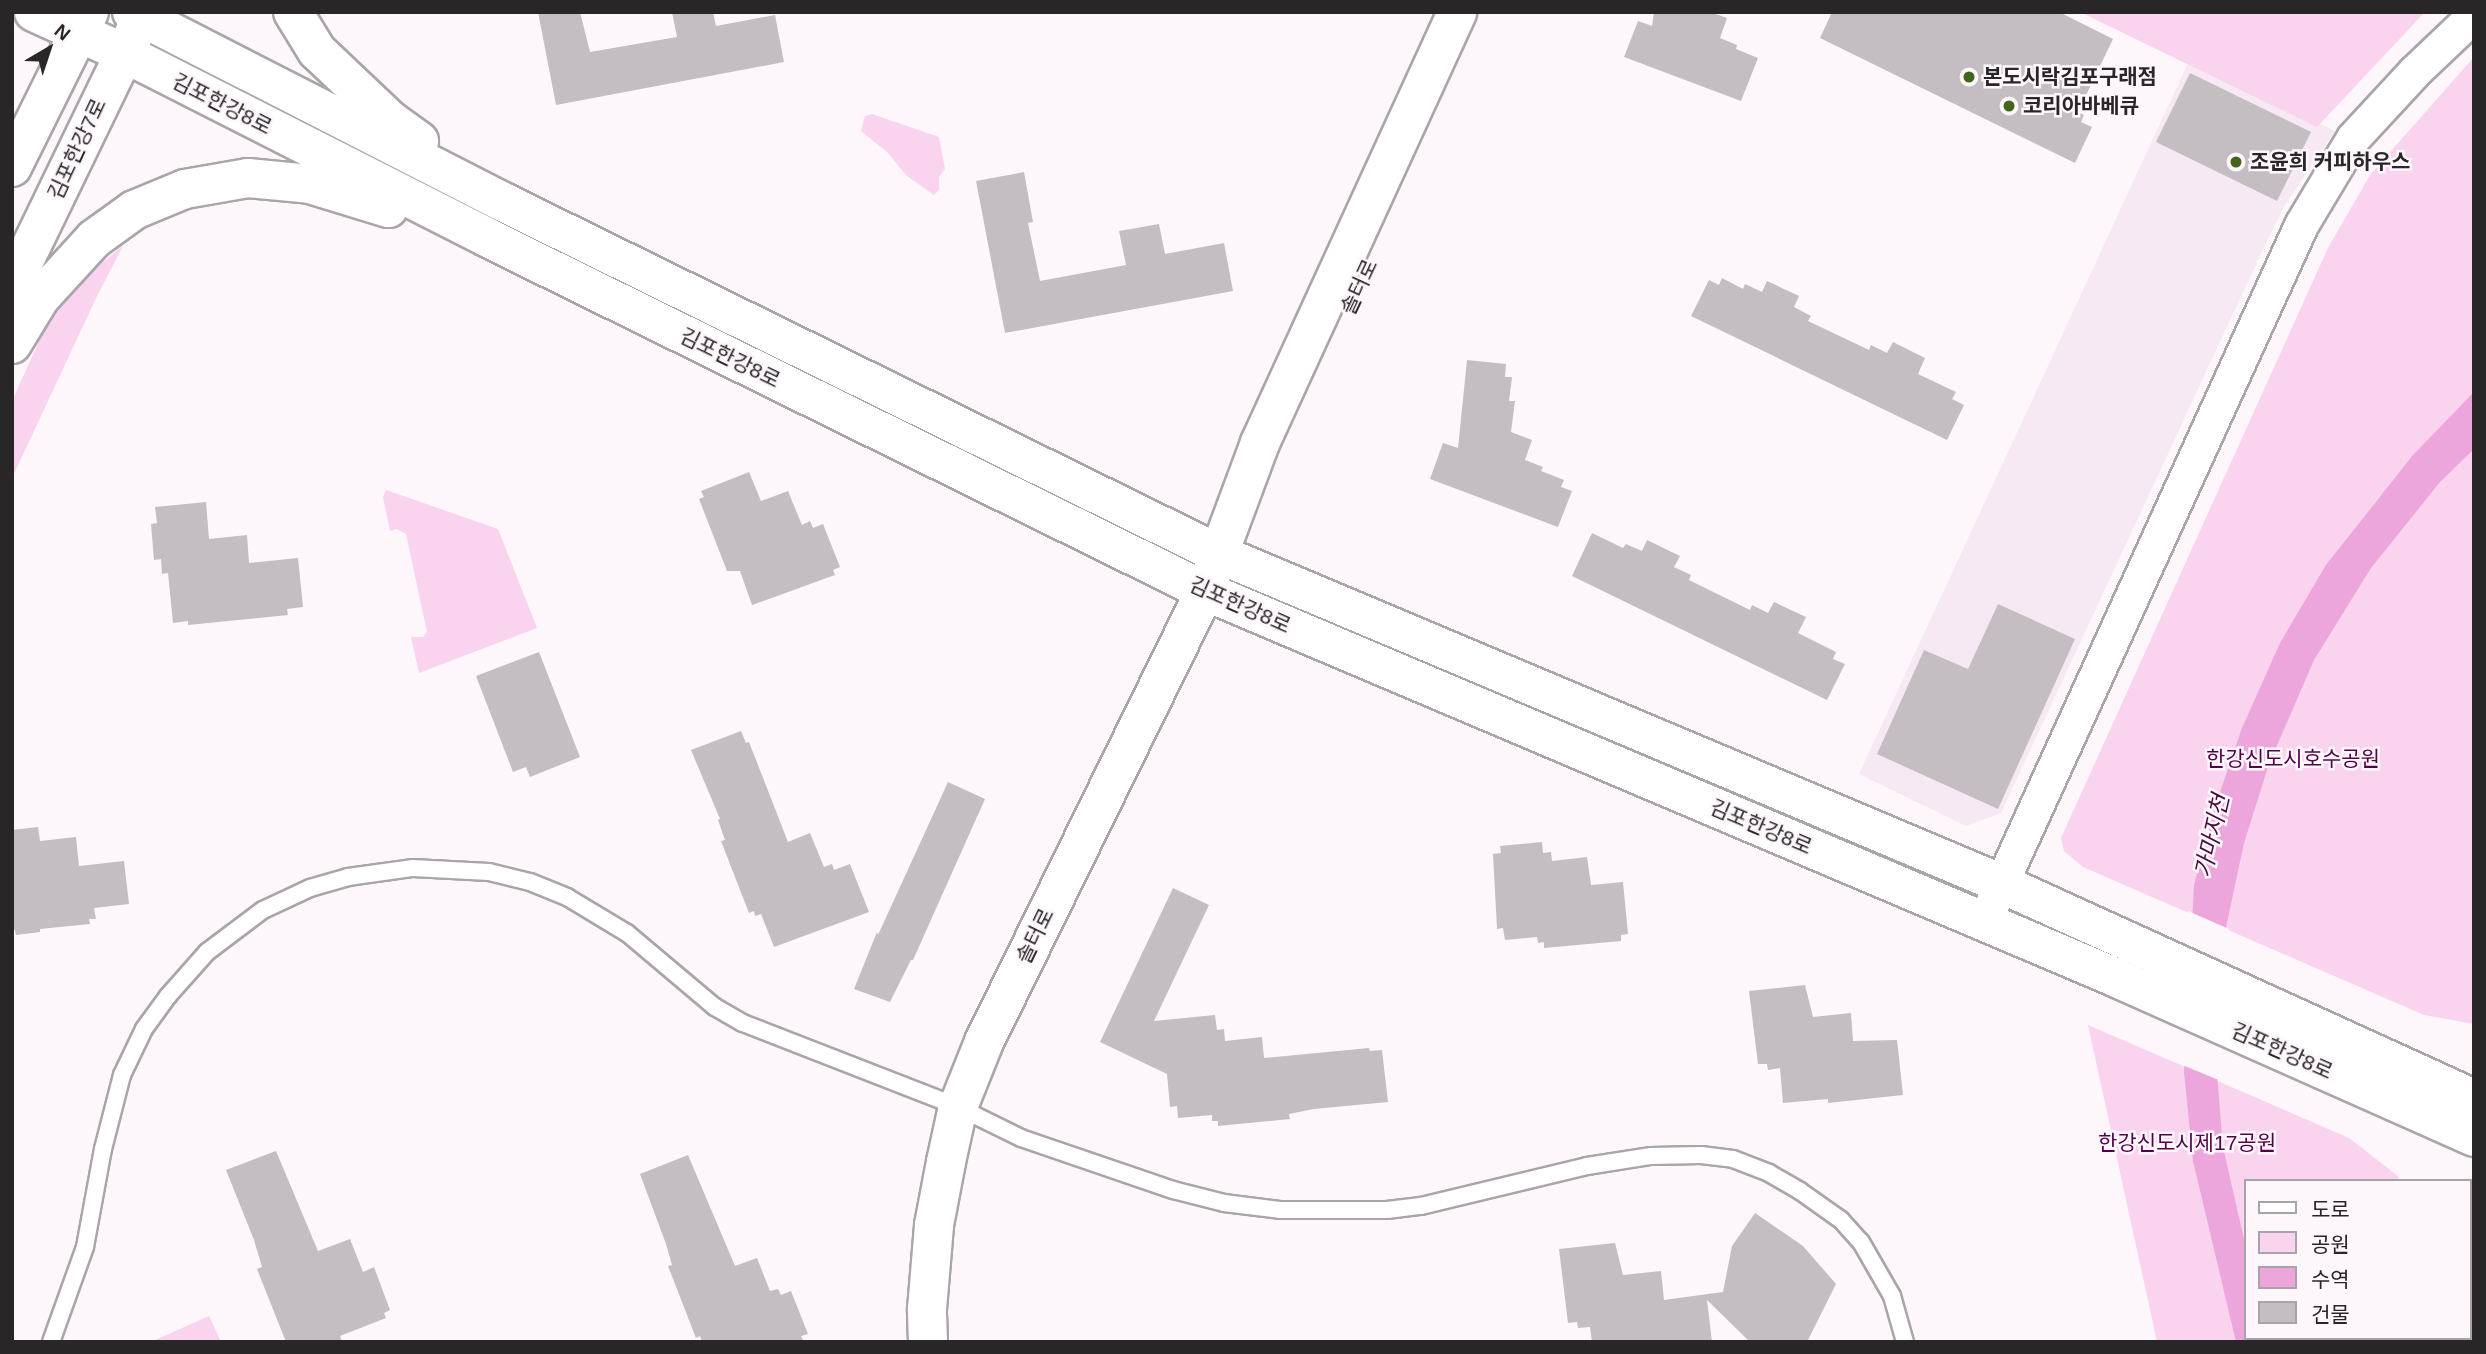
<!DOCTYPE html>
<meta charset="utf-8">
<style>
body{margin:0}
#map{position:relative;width:2486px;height:1354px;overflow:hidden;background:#fdf6fb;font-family:Arial,"Noto Sans KR",sans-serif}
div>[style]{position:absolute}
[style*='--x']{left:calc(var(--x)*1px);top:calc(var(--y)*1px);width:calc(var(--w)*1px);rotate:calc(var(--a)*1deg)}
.built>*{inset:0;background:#f7e9f3}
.green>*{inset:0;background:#fad3ef}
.water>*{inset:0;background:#eda6db}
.pier>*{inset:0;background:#fdf6fb}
.building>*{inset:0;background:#c4bdc2}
.roads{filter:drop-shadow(2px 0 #aba4a9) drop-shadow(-2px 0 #aba4a9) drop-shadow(0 2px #aba4a9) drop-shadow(0 -2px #aba4a9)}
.lane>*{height:16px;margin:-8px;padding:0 8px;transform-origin:8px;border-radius:8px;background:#fff}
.street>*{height:33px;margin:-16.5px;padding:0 16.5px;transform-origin:16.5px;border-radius:16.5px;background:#fff}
.secondary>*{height:38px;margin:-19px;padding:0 19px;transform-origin:19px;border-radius:19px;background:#fff}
.dots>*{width:19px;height:19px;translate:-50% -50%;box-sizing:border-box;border:4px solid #fdf6fb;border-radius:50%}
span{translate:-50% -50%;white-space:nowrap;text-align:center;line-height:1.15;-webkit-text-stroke:5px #fdf6fb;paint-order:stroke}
.poi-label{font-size:21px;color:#292628;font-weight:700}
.left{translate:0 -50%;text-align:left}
.street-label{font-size:21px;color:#292628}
.park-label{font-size:21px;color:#540048}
.water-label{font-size:23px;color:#490b3f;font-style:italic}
.frame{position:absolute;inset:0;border:14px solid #292628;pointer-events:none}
.legend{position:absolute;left:2244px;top:1179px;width:228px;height:161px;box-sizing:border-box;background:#fdf6fb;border:2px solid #a8a3a7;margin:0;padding:9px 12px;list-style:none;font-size:21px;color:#292628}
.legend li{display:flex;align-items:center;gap:14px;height:35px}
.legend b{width:35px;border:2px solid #a8a3a7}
.north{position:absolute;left:14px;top:14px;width:70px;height:70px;-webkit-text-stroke:5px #fdf6fb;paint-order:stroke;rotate:39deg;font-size:19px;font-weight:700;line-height:28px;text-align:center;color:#292628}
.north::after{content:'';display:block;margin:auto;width:24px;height:32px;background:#292628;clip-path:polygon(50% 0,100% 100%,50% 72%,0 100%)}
</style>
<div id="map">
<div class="built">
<i style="clip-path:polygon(2189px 61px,2335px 131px,2285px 205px,2265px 245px,2001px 813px,1966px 826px,1859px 774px)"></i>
<i style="clip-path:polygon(2470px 1210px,2474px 1212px,2474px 1342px,2403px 1342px,2403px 1338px,2470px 1338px)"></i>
</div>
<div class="green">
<i style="clip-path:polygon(2080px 12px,2423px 12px,2424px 13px,2317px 127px)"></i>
<i style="clip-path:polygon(2474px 57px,2474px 1024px,2424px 1015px,2083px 867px,2064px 851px,2061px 838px,2328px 248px,2370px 175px)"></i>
<i style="clip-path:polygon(872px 114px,939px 137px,945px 169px,939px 177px,939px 190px,934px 195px,907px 176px,887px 152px,861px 131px,865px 116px)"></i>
<i style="clip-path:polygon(123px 246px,97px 296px,12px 478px,12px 401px,46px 326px,64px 292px)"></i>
<i style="clip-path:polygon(386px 490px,498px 529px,537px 628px,419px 673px,411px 637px,423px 637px,427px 632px,406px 534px,397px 529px,390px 531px,383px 497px)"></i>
<i style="clip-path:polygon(2088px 1025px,2349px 1138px,2398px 1176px,2399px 1181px,2246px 1181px,2246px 1338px,2403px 1338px,2403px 1342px,2157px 1342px)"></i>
<i style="clip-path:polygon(209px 1316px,221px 1342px,151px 1342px)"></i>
</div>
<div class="water">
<i style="clip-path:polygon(2474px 392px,2474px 449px,2440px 482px,2371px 568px,2314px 660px,2269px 764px,2244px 843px,2221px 951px,2215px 1050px,2223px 1147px,2246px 1248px,2246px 1338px,2267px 1338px,2267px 1342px,2236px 1342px,2193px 1161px,2184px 1072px,2194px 885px,2217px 801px,2242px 728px,2280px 643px,2326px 565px,2413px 455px)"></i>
</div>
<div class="pier">
<i style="clip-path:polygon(2188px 911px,2229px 929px,2225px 951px,2218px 1050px,2221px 1081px,2180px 1064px)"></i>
</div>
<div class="building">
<i style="clip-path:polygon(538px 12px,580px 12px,590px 52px,677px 37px,672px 12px,713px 12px,716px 26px,775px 15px,784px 62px,556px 105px)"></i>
<i style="clip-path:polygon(1654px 12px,1710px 12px,1727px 18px,1720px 38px,1737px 45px,1736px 49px,1758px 58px,1741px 101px,1624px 57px,1638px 21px,1652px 26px)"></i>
<i style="clip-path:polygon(1832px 12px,2059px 12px,2113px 39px,2078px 112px,2084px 115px,2081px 122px,2092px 127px,2075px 163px,1820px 38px)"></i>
<i style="clip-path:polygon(2190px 73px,2311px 132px,2277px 201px,2156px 142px)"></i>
<i style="clip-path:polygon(1024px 172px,1033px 222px,1028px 223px,1040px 281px,1126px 265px,1119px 231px,1159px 224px,1165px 254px,1224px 243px,1233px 291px,1005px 333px,976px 181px)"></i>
<i style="clip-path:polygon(1722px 278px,1743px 289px,1745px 284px,1762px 292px,1767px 281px,1799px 296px,1794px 307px,1811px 316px,1808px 321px,1869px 350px,1871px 345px,1887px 353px,1893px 342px,1925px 358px,1918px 374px,1956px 392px,1952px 399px,1964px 405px,1947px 440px,1691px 316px,1709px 280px,1719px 285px)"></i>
<i style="clip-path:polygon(1467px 360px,1506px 364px,1505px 377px,1512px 377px,1509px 401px,1515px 401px,1511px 432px,1532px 440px,1525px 460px,1543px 467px,1541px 471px,1564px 480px,1561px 487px,1572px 491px,1558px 527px,1430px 479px,1443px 443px,1458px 448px)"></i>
<i style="clip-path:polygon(749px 472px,761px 501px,788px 491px,802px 525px,810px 521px,813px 528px,823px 524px,840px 567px,833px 570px,835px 575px,752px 605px,740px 571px,727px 571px,699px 499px,704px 497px,701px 491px)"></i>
<i style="clip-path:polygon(206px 502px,209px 539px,247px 535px,249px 563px,298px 558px,303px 607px,287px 609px,288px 615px,188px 625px,188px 621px,173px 623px,168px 573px,162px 574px,161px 559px,154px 560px,151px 524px,157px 523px,155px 507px)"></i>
<i style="clip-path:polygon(1592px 533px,1623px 548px,1626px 544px,1642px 551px,1647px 540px,1680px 556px,1674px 567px,1691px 575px,1689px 580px,1750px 610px,1752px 605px,1768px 613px,1774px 602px,1806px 617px,1798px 633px,1836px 652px,1833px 659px,1845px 664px,1827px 700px,1572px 576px)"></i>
<i style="clip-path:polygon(1998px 604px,2075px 639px,1998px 809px,1877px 754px,1924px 650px,1968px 669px)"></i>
<i style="clip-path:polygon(539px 652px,580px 757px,530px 777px,526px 767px,513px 772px,476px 676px)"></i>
<i style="clip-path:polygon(741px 731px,746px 743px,749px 742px,788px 842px,810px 833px,824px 867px,832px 864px,834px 870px,850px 864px,869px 912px,774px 947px,761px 914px,755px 916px,754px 911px,749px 913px,721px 841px,725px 840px,718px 820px,720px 819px,691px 750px)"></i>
<i style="clip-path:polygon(948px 782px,985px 799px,913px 960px,911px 960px,890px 1002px,854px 989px,877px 932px,878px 935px)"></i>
<i style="clip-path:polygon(38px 827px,40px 841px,76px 837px,79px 866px,124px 861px,129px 904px,94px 908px,96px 919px,89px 919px,90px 924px,40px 929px,40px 932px,16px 935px,15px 930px,12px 930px,12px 830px)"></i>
<i style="clip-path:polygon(1542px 842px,1543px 853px,1551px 852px,1552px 861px,1587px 857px,1591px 885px,1623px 882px,1628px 934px,1621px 935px,1621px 941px,1544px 948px,1544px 942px,1538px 943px,1537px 937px,1505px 940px,1503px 928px,1497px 929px,1493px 854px,1501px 853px,1500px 846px)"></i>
<i style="clip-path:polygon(1173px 888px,1209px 905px,1154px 1021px,1215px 1015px,1217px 1030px,1224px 1029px,1225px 1041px,1262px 1037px,1264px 1058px,1369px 1048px,1370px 1051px,1382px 1050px,1388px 1102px,1314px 1109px,1289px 1114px,1290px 1119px,1218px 1126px,1218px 1121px,1212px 1121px,1212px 1115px,1178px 1118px,1177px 1106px,1170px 1107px,1167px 1074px,1100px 1042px)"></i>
<i style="clip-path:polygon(1805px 985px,1813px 1017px,1851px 1013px,1853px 1041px,1897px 1040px,1903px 1095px,1828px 1103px,1828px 1099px,1783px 1103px,1780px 1068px,1768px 1070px,1767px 1064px,1758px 1064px,1749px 991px)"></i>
<i style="clip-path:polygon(276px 1151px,318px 1251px,350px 1239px,363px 1272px,374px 1267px,390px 1310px,384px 1313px,386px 1318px,340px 1336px,342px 1342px,286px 1342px,257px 1269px,262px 1267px,254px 1240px,226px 1170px)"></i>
<i style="clip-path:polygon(688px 1155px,735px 1266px,757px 1258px,770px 1291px,778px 1289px,781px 1295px,791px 1291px,808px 1334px,801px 1336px,804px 1342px,702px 1342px,700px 1336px,696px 1338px,668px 1266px,672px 1265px,666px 1244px,640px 1174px)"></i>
<i style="clip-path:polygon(1755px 1213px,1803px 1246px,1836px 1284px,1807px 1342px,1750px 1342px,1707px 1300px,1712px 1342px,1592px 1342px,1590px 1327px,1578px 1328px,1577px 1322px,1568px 1323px,1559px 1249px,1615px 1243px,1623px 1275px,1661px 1271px,1664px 1300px,1723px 1292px,1732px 1246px)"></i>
</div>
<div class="roads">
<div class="lane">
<i style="--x:51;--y:1342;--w:101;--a:-70.3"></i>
<i style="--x:85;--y:1247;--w:100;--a:-79.6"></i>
<i style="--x:103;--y:1149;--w:76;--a:-75.6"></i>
<i style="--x:122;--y:1075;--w:51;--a:-64.4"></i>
<i style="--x:144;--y:1029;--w:41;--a:-54"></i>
<i style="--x:168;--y:996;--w:59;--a:-48.4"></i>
<i style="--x:207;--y:952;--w:70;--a:-36.9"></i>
<i style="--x:263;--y:910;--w:52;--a:-25.1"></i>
<i style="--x:310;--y:888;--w:40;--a:-16"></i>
<i style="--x:348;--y:877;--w:66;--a:-7.9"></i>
<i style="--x:413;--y:868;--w:76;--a:3"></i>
<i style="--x:489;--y:872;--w:42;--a:13.7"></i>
<i style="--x:530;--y:882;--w:40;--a:22"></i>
<i style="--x:567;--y:897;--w:70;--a:31"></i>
<i style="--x:627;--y:933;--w:115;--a:40.1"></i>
<i style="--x:715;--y:1007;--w:32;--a:30"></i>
<i style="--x:743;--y:1023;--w:231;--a:21.3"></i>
<i style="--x:958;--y:1107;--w:70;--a:26.2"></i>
<i style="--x:1021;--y:1138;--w:161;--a:18.9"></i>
<i style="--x:1173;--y:1190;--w:53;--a:14.3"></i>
<i style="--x:1224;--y:1203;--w:56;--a:7.1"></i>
<i style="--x:1280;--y:1210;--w:107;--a:0"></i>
<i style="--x:1387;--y:1210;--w:34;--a:-7"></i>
<i style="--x:1421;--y:1206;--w:171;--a:-13.5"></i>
<i style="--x:1587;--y:1166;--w:65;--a:-8.9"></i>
<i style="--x:1651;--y:1156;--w:50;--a:-1.1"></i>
<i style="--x:1701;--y:1155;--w:32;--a:7"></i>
<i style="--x:1733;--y:1159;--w:39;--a:21"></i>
<i style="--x:1769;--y:1173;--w:36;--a:30"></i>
<i style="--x:1800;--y:1191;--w:50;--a:35.3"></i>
<i style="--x:1841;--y:1220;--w:30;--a:48"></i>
<i style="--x:1861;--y:1242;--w:62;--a:60.1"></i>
<i style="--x:1892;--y:1296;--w:48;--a:74.2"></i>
</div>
<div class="street">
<i style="--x:1984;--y:921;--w:765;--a:-65.51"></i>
<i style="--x:2301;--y:225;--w:101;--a:-59.1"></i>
<i style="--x:2353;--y:138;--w:91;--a:-47.2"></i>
<i style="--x:2415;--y:71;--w:81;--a:-43.5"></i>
</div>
<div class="secondary">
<i style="--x:34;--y:12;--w:99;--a:24.5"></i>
<i style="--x:124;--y:53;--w:408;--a:26.9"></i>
<i style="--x:488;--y:238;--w:799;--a:26.21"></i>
<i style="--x:1205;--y:591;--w:991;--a:22.99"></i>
<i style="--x:2117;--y:978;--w:391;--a:24"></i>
<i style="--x:132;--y:12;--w:417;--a:27.1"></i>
<i style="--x:503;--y:202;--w:798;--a:26.18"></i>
<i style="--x:1219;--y:554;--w:850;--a:22.85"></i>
<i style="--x:2002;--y:884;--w:519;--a:24.49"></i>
<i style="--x:293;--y:12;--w:46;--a:58.4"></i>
<i style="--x:317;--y:51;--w:100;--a:43.4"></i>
<i style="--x:390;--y:120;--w:36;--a:36"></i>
<i style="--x:12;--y:167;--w:173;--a:-63.6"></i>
<i style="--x:12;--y:286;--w:284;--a:-64.2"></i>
<i style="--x:12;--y:344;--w:54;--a:-58.7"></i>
<i style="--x:40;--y:298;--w:80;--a:-47.5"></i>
<i style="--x:94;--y:239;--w:49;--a:-35.9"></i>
<i style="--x:134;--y:210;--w:55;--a:-22.4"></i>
<i style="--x:185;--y:189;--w:64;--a:-9.9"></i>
<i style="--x:248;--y:178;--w:62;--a:5.5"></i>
<i style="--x:310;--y:184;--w:82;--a:17.1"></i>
<i style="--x:928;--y:1342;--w:33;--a:-92"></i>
<i style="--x:927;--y:1309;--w:84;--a:-85.2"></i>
<i style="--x:934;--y:1225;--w:64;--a:-79.2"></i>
<i style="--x:946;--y:1162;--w:56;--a:-77.7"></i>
<i style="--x:958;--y:1107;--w:70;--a:-68.2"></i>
<i style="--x:984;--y:1042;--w:502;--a:-63.89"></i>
<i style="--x:1205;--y:591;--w:158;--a:-69.6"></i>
<i style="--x:1260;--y:443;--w:474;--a:-65.4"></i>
</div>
</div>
<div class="dots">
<i style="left:1969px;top:77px;background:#43651c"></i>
<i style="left:2009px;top:106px;background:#43651c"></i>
<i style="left:2236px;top:162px;background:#43651c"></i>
</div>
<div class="poi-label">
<span class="left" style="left:1983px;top:77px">본도시락김포구래점</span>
<span class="left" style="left:2023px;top:106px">코리아바베큐</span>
<span class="left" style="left:2250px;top:162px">조윤희 커피하우스</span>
</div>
<div class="street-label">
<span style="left:222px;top:104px;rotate:27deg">김포한강8로</span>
<span style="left:77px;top:149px;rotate:-65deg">김포한강7로</span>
<span style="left:1359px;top:287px;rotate:-65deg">솔터로</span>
<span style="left:730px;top:358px;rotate:26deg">김포한강8로</span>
<span style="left:1240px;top:605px;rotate:24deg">김포한강8로</span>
<span style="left:1761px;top:827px;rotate:23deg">김포한강8로</span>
<span style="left:1035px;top:936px;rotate:-64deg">솔터로</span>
<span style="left:2282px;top:1051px;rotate:24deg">김포한강8로</span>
</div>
<div class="park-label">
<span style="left:2293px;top:759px">한강신도시호수공원</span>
<span style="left:2187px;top:1143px">한강신도시제17공원</span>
</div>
<div class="water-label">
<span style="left:2212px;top:836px;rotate:-77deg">가마지천</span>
</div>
<div class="frame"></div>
<ul class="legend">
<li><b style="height:9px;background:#fff"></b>도로</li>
<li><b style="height:19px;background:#fad3ef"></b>공원</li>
<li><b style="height:19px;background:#eda6db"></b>수역</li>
<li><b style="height:19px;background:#c4bdc2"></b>건물</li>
</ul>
<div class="north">N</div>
</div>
